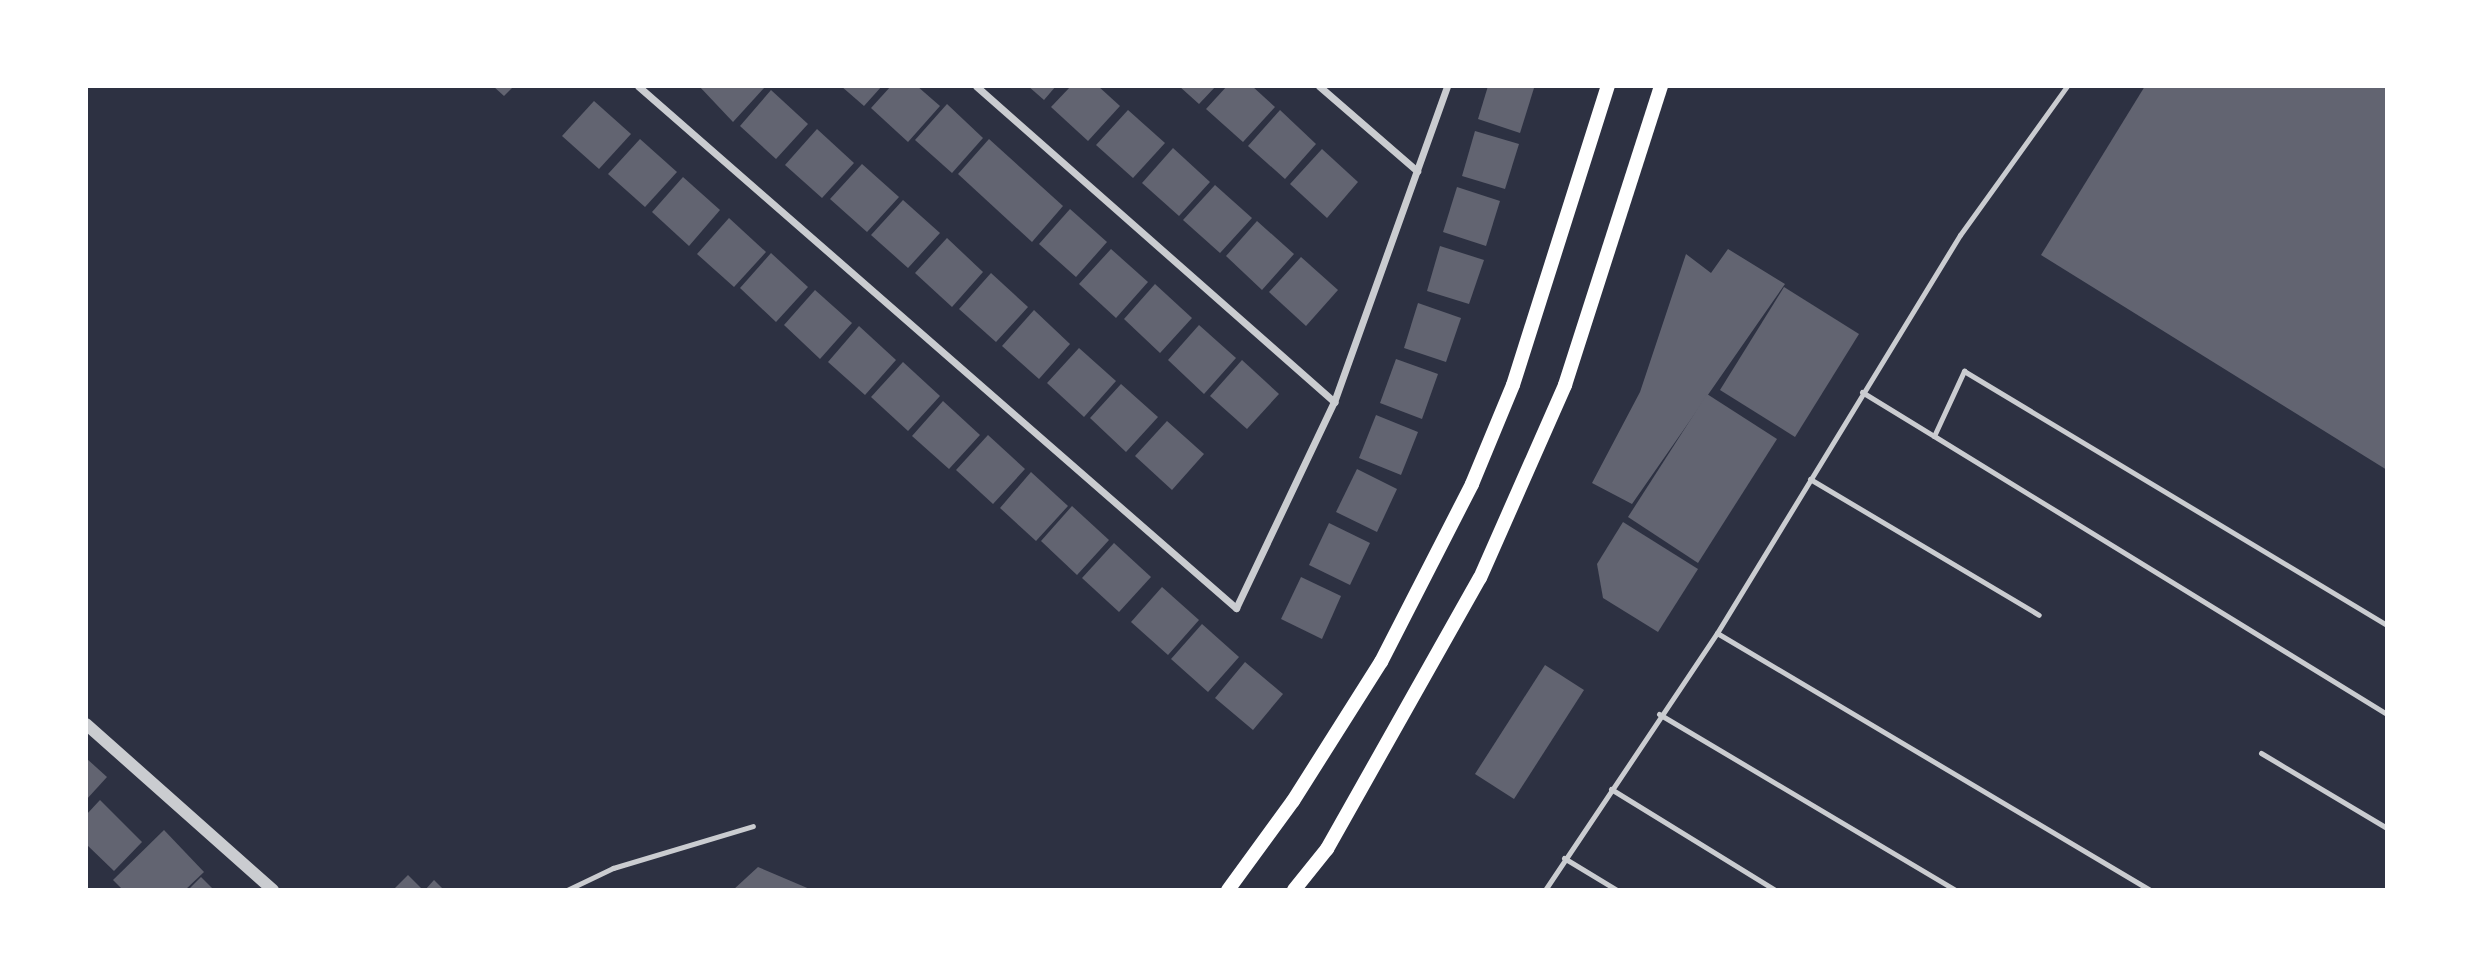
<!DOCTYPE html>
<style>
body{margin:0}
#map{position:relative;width:2473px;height:976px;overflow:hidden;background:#2d3142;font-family:"Public Sans",sans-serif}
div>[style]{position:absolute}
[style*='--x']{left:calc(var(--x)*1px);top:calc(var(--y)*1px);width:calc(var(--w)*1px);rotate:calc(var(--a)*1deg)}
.building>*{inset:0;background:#626471}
.service>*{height:5px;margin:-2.5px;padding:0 2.5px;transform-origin:2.5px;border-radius:2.5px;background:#caccd0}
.minor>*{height:7px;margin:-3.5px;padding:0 3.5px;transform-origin:3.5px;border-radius:3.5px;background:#caccd0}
.tertiary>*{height:12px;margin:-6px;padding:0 6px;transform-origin:6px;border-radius:6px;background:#caccd0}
.secondary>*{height:14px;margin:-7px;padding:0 7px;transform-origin:7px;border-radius:7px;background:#fff}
span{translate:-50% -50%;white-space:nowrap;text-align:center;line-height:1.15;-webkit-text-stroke:5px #fff;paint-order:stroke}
.frame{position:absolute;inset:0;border:88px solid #fff;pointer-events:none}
</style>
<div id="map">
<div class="building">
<i style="clip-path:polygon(493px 86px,514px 86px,504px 96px)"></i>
<i style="clip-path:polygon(699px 86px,763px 86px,765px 87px,733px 122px)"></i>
<i style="clip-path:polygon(841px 86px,882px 86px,864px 106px)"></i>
<i style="clip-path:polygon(891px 86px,917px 86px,940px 106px,908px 142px,871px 108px)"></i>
<i style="clip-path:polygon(1028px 86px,1056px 86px,1044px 100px)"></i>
<i style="clip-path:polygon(1071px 86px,1098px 86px,1120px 106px,1088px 141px,1051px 107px)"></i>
<i style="clip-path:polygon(1179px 86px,1216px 86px,1199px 104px)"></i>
<i style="clip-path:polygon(1227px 86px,1252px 86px,1275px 107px,1243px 142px,1206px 109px)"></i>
<i style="clip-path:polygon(1488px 86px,1534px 88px,1520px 133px,1478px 119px)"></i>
<i style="clip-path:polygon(2145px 86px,2387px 86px,2387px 470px,2041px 255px)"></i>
<i style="clip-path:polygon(771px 90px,808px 124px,776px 159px,740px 126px)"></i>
<i style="clip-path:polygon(594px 101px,631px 134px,599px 169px,562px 136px)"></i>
<i style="clip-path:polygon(947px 104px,983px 138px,952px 173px,915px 140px)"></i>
<i style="clip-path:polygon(1128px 110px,1165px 143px,1133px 178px,1096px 145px)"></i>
<i style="clip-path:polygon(1280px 110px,1316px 144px,1285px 179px,1248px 146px)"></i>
<i style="clip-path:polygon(817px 129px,854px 163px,822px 198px,785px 165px)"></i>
<i style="clip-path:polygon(1475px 131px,1519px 144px,1505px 189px,1462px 176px)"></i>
<i style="clip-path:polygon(640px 139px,677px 172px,645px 207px,608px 174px)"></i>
<i style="clip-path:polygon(989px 139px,1063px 206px,1032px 242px,958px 174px)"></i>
<i style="clip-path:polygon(1173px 148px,1210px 182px,1179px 216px,1142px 183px)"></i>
<i style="clip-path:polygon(1322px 149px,1358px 182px,1327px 218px,1290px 184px)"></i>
<i style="clip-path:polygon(862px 164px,899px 197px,867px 232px,830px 199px)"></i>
<i style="clip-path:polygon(683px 177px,720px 210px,689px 246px,652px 212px)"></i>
<i style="clip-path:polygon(1215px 185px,1252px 218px,1220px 253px,1183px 220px)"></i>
<i style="clip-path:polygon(1457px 187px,1500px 201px,1486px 246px,1443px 232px)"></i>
<i style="clip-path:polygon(903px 200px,940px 233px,908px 268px,871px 235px)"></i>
<i style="clip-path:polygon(1070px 209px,1107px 242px,1076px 277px,1039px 244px)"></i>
<i style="clip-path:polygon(729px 218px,766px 252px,734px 287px,697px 254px)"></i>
<i style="clip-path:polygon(1257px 221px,1294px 254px,1262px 290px,1226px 256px)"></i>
<i style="clip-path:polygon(947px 238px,983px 272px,952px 307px,915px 273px)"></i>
<i style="clip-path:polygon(1440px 246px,1484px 260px,1469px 304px,1427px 291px)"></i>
<i style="clip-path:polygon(1111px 249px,1148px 282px,1116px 318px,1079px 284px)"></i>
<i style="clip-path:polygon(1728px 249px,1785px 284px,1632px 504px,1592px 483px,1640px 392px,1686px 254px,1711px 273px)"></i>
<i style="clip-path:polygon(771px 253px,808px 287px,776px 322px,740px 288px)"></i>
<i style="clip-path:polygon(1301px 257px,1338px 290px,1306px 326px,1269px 292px)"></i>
<i style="clip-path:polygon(991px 273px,1028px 307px,996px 342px,959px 309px)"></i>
<i style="clip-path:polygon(1155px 284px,1192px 318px,1160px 353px,1124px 319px)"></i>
<i style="clip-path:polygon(1784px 287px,1859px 334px,1795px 437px,1720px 390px)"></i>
<i style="clip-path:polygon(815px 290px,852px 323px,820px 359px,784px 325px)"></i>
<i style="clip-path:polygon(1418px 303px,1461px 318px,1446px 362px,1404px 348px)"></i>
<i style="clip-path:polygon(1034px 310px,1070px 344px,1039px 379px,1002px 346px)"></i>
<i style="clip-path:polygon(1199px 325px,1236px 358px,1204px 394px,1168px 360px)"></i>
<i style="clip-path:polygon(859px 326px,896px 360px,865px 395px,828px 362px)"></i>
<i style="clip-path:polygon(1079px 348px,1116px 381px,1084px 417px,1047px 383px)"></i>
<i style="clip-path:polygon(1396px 359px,1438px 374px,1422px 419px,1380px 403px)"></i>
<i style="clip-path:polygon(1242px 360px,1279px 394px,1247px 429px,1210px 396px)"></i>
<i style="clip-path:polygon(903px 362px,940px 396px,908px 431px,871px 397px)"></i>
<i style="clip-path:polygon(1121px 384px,1158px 417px,1126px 452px,1090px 418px)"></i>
<i style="clip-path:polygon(1707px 394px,1777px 439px,1698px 563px,1628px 517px)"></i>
<i style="clip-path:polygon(943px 401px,980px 435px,949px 469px,912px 436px)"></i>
<i style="clip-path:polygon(1376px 415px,1418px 432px,1401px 475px,1359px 458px)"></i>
<i style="clip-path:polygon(1167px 421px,1204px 454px,1172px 490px,1135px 456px)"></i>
<i style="clip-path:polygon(988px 435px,1025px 469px,993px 504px,956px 470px)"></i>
<i style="clip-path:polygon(1357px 469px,1397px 489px,1377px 532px,1336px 512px)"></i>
<i style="clip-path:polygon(1031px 472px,1068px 506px,1036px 541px,1000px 508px)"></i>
<i style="clip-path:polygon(1072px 506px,1109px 540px,1077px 575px,1041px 541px)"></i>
<i style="clip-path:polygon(1623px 522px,1698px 569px,1658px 632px,1603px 598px,1597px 564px)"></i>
<i style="clip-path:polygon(1329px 523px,1370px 543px,1350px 585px,1309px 565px)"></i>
<i style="clip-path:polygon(1114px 543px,1151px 577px,1119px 612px,1082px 578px)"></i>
<i style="clip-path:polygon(1301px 577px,1341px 596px,1322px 639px,1281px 619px)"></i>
<i style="clip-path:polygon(1162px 587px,1199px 620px,1168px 655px,1131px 622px)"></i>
<i style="clip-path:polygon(1202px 624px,1239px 657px,1208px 692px,1171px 659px)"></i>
<i style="clip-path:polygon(1245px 662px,1283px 694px,1253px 730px,1215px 698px)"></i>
<i style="clip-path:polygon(1545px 665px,1584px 690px,1514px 799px,1475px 774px)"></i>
<i style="clip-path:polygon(86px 758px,107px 777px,86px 800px)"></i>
<i style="clip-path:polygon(100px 800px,142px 842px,114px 871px,86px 844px,86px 815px)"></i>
<i style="clip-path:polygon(164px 830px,204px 872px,185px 890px,123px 890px,113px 880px)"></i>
<i style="clip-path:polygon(758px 867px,812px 890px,733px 890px)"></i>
<i style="clip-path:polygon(408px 875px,423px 890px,393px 890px)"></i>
<i style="clip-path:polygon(201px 877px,214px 890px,188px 890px)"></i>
<i style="clip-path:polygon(434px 880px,444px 890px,425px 890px)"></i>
</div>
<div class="service">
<i style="--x:1862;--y:392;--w:84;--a:31.4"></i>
<i style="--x:1934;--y:436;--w:72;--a:-65.2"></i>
<i style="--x:1964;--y:371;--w:493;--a:31"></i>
<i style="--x:1934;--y:436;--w:532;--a:31.54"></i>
<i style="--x:1810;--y:479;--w:266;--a:30.7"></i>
<i style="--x:1717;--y:633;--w:504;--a:30.69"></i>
<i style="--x:1659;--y:714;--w:345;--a:30.7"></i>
<i style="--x:2261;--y:753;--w:147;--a:30.8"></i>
<i style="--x:1611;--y:789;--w:193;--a:31.6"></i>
<i style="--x:1564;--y:858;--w:62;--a:31.1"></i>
<i style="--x:567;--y:890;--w:51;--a:-25.6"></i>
<i style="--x:613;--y:868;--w:146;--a:-16.7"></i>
<i style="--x:1545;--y:890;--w:309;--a:-56.2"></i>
<i style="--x:1717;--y:633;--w:466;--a:-58.6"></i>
<i style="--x:1960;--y:235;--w:183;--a:-54.3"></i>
</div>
<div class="minor">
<i style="--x:638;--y:86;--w:794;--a:41.12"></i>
<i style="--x:1236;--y:608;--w:228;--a:-64.6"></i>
<i style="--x:1334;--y:402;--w:336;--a:-70.3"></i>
<i style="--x:976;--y:86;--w:478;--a:41.4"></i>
<i style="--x:1319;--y:86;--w:130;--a:40.9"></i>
</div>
<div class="tertiary">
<i style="--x:86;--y:724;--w:250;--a:41.6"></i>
</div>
<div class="secondary">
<i style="--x:1228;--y:890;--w:110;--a:-53.9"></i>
<i style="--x:1293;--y:801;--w:165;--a:-57.7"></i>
<i style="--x:1381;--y:662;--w:200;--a:-62.9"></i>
<i style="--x:1472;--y:484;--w:107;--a:-67.5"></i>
<i style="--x:1513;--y:385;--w:314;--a:-72.4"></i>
<i style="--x:1294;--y:890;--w:53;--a:-51.2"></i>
<i style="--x:1327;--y:849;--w:311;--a:-60.6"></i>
<i style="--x:1480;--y:578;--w:211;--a:-66.2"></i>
<i style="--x:1565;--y:385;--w:314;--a:-72.2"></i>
</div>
<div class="frame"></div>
</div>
